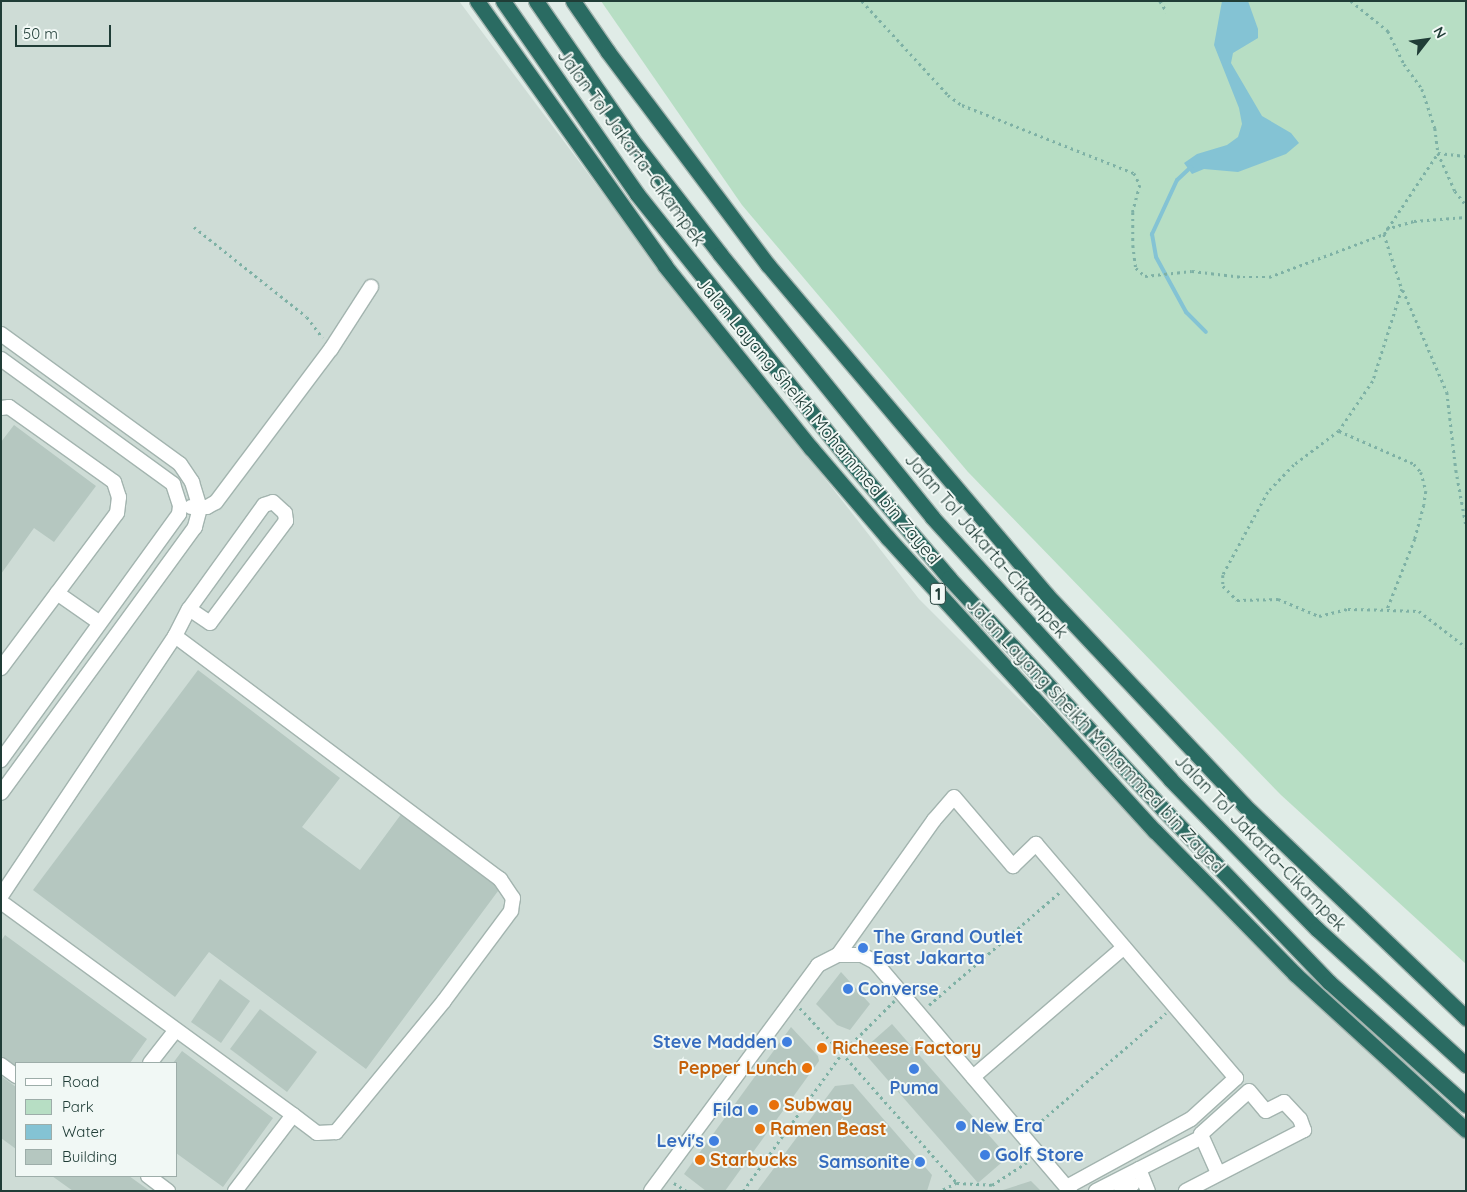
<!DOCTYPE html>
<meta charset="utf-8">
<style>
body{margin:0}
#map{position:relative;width:1467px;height:1192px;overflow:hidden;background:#e0ece7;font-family:Quicksand,sans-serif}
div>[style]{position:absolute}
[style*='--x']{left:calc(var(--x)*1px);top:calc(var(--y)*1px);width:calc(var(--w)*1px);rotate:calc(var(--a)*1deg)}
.built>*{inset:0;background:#cedcd6}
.green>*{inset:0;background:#b7dec4}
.water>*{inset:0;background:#84c3d4}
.stream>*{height:4px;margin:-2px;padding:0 2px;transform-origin:2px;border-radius:2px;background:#84c3d4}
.building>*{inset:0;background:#b5c7c0}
.path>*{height:2.5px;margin-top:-1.25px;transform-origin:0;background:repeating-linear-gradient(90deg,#7eb1a5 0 2.5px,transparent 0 6.5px)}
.roads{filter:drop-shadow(1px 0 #a3b4af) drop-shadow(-1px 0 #a3b4af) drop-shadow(0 1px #a3b4af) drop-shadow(0 -1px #a3b4af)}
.minor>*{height:14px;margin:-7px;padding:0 7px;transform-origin:7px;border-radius:7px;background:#fff}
.highway>*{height:15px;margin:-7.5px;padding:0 7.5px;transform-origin:7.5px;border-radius:7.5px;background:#2a6b62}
.dots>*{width:14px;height:14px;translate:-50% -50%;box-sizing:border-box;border:2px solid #f1f8f5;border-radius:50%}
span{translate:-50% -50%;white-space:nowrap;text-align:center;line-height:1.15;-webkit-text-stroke:4px #f1f8f5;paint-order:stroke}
.shield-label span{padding:1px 4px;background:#f1f8f5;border:1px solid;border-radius:4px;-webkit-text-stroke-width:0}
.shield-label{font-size:16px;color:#203d37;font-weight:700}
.street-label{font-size:18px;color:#203d37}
.shop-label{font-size:18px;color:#366cbe;font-weight:700}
.left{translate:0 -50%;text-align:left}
.right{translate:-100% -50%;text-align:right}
.food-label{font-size:18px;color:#c56008;font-weight:700}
.frame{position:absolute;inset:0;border:2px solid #203d37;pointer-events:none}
.legend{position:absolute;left:15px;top:1062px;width:162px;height:115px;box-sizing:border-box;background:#f1f8f5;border:1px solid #9dada9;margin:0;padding:6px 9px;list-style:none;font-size:15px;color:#203d37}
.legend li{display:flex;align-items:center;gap:10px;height:25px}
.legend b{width:25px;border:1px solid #9dada9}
.north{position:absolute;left:1402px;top:15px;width:50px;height:50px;-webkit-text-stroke:4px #f1f8f5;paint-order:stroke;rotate:60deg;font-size:14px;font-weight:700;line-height:20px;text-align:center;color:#203d37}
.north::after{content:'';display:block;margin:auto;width:18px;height:22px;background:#203d37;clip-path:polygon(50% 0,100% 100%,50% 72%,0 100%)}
.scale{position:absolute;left:15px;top:25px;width:96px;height:22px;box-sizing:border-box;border:2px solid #203d37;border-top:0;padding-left:6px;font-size:15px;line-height:18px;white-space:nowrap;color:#203d37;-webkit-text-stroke:4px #f1f8f5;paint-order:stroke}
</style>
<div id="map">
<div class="built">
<i style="clip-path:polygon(evenodd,1px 1px,459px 1px,616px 211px,919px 599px,1110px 790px,1466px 1126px,1466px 1191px,1px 1191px,1px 1px,16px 1063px,176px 1063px,176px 1176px,16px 1176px,16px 1063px)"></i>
</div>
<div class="green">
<i style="clip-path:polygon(601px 1px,1466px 1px,1466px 964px,1281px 795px,968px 472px,742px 205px)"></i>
</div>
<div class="water">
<i style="clip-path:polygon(1222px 1px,1248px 1px,1258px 29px,1258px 38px,1233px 53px,1231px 63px,1262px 116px,1291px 133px,1299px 143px,1286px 154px,1238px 172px,1204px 169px,1192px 174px,1184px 163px,1197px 154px,1227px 145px,1238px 137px,1242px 124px,1239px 108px,1214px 45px)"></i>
</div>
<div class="stream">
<i style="--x:1191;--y:167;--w:19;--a:137"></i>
<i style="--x:1177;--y:180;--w:60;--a:114.8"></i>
<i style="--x:1152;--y:234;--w:23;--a:80"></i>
<i style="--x:1156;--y:257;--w:63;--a:61.4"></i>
<i style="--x:1186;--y:312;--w:28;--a:45"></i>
</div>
<div class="building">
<i style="clip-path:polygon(14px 425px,96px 486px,54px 542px,34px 528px,1px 574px,1px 442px)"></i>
<i style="clip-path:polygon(198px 670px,340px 778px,302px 827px,360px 870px,402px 813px,501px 887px,366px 1069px,209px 952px,175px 997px,33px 890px)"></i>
<i style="clip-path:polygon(5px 935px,147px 1039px,130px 1063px,16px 1063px,16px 1067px,1px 1056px,1px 941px)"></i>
<i style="clip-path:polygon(841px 972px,870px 1004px,850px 1030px,837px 1025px,816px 1004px)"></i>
<i style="clip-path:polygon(220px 979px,250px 1001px,221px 1043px,191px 1022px)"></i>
<i style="clip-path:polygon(260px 1009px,317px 1052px,287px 1092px,230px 1049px)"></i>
<i style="clip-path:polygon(892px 1024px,1008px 1157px,978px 1183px,865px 1054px,866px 1047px)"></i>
<i style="clip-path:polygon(791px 1027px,818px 1056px,819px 1061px,725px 1191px,706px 1191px,684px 1174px)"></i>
<i style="clip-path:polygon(182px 1051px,273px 1118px,223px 1187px,176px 1153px,176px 1063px,173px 1063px)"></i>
<i style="clip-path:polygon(1px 1076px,16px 1087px,16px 1149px,1px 1138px)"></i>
<i style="clip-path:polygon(853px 1084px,932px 1175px,927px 1191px,757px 1191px,835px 1086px)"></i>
<i style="clip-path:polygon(52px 1176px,129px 1176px,150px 1191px,73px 1191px)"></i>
<i style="clip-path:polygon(1031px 1181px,1041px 1191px,1003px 1191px,1003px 1190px)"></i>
</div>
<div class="path">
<i style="--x:862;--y:1;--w:127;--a:47.5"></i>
<i style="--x:948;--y:95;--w:17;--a:36"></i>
<i style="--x:962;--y:105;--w:185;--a:21.6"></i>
<i style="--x:1134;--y:173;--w:13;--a:63"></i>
<i style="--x:1140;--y:185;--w:28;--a:105"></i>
<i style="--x:1133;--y:212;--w:33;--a:90"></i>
<i style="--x:1133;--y:245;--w:23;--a:83"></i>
<i style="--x:1136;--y:268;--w:12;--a:42"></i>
<i style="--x:1145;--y:276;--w:47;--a:-6.1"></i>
<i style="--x:1192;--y:271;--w:51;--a:6.7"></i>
<i style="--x:1243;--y:277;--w:26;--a:0"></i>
<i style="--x:1269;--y:277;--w:123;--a:-20.5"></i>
<i style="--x:1384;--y:234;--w:97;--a:-56.3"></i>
<i style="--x:1160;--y:1;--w:13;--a:58"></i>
<i style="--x:1351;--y:1;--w:48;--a:39"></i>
<i style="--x:1388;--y:31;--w:37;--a:64"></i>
<i style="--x:1404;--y:64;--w:31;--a:54"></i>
<i style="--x:1422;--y:89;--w:41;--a:71.6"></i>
<i style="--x:1435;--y:128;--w:25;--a:83"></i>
<i style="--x:1438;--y:153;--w:42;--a:65.9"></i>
<i style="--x:1455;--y:191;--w:18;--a:52"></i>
<i style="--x:1438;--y:153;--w:28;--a:6"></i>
<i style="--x:194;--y:227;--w:144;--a:38.5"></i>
<i style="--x:307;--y:317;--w:26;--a:53"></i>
<i style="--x:1386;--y:229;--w:29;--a:-16"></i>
<i style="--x:1414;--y:221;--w:52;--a:-4.4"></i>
<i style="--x:1384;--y:234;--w:58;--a:71.9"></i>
<i style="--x:1402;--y:289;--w:96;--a:107.5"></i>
<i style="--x:1373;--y:381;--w:60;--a:124.2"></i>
<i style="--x:1339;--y:431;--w:82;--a:23.7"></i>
<i style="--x:1414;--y:464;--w:11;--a:49"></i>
<i style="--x:1421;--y:472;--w:20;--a:75"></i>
<i style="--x:1426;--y:491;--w:14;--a:98"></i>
<i style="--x:1424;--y:505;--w:35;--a:105"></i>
<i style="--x:1415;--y:539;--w:76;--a:111.5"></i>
<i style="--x:1387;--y:610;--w:32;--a:2"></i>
<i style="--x:1419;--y:611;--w:59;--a:37.5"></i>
<i style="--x:1403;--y:290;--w:111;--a:66.7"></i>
<i style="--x:1447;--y:392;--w:79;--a:83.4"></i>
<i style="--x:1456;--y:470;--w:56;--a:79.7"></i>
<i style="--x:1339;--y:431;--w:56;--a:142.9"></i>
<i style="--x:1294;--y:465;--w:37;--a:134"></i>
<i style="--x:1268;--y:492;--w:94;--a:118.5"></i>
<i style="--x:1223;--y:575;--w:11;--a:90"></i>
<i style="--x:1223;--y:586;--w:20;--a:45"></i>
<i style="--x:1237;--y:600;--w:41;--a:-1.4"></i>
<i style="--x:1278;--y:599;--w:44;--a:22.5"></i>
<i style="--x:1319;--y:616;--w:30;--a:-14"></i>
<i style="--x:1348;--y:609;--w:39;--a:1"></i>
<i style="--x:929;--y:1005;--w:174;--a:-40.8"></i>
<i style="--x:800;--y:1008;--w:62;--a:47"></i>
<i style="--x:842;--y:1053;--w:74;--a:-45"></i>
<i style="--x:1032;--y:1129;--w:177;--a:-40.9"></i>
<i style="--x:674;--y:1183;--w:15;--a:32"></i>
<i style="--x:957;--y:1183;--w:35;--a:3"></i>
<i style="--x:992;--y:1185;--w:44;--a:-33"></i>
<i style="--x:743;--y:1191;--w:170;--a:-54.3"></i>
<i style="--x:842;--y:1053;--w:174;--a:48.5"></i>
<i style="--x:957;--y:1183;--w:18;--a:153"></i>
</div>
<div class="roads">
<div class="minor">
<i style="--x:1;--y:334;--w:221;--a:36"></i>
<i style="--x:180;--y:464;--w:22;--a:56"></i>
<i style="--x:192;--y:482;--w:27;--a:73"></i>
<i style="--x:200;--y:508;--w:20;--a:105"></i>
<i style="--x:195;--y:527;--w:329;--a:126.1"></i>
<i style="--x:1;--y:359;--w:213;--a:36"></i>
<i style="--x:173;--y:484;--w:23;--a:72"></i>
<i style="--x:180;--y:506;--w:8;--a:97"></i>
<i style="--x:179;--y:514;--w:304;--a:125.9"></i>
<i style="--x:1;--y:408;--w:8;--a:-7"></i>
<i style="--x:9;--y:407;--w:129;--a:35.5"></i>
<i style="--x:114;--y:482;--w:16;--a:72"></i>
<i style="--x:119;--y:497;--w:16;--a:97"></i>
<i style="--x:117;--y:513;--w:194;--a:126.8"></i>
<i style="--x:191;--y:507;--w:16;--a:0"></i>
<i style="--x:207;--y:507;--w:10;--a:-29"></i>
<i style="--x:216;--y:502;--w:191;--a:-53.1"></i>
<i style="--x:331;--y:349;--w:74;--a:-57.2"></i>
<i style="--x:57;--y:593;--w:52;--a:34.9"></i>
<i style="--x:175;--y:636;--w:30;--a:-63"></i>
<i style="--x:189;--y:609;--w:128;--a:-54.2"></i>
<i style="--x:264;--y:505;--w:9;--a:-18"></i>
<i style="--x:273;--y:502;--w:16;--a:43"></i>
<i style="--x:285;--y:513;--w:8;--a:83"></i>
<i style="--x:286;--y:521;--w:127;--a:126.7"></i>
<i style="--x:210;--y:623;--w:25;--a:-146"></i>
<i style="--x:1;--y:896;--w:313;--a:-56.2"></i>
<i style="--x:175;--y:636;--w:406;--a:36.8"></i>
<i style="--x:500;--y:879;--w:23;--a:56"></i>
<i style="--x:513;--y:898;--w:13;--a:99"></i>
<i style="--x:511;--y:911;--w:112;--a:126.7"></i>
<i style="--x:444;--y:1001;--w:170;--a:129.5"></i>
<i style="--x:336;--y:1132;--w:19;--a:177"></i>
<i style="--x:317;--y:1133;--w:30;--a:-143"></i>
<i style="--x:1;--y:902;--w:361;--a:36.1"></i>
<i style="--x:293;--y:1115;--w:96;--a:127.3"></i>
<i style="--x:838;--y:955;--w:166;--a:-54.6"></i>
<i style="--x:934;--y:820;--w:30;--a:-49"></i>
<i style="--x:954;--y:797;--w:91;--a:49.5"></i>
<i style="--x:1013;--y:866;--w:32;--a:-44"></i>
<i style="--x:1036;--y:844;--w:308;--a:49.5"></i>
<i style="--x:1236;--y:1078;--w:61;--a:137.7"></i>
<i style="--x:1191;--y:1119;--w:141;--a:151.3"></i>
<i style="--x:150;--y:1063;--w:41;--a:-52"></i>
<i style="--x:1;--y:1065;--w:19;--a:36"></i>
<i style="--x:973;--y:1077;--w:199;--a:-40.7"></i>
<i style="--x:1202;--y:1137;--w:39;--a:66"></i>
<i style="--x:1139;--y:1169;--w:24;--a:68"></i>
<i style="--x:148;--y:1176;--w:25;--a:37"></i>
<i style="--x:651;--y:1191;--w:281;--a:-53.5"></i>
<i style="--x:818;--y:965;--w:22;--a:-27"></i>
<i style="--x:838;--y:955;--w:24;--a:0"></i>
<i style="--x:862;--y:955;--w:15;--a:28"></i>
<i style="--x:875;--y:962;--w:301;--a:49.6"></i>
<i style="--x:1096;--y:1191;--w:119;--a:-27"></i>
<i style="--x:1202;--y:1137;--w:3;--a:-108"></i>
<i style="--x:1201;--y:1134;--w:64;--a:-41.9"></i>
<i style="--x:1249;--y:1091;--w:26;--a:50"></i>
<i style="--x:1266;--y:1111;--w:20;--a:-27"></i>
<i style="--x:1284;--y:1102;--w:23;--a:47"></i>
<i style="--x:1300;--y:1119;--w:12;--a:70"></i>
<i style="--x:1304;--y:1130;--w:133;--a:152.7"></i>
<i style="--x:1121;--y:1191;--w:13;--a:-29"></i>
</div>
<div class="highway">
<i style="--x:477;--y:1;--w:325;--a:54.6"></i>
<i style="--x:665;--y:266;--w:233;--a:51.3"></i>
<i style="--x:811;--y:448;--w:118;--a:49.5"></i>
<i style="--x:888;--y:538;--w:396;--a:47.7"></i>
<i style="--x:1155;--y:831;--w:200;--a:45.6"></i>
<i style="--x:1295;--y:974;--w:231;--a:42.4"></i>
<i style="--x:503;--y:1;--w:235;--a:55.2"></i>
<i style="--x:637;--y:194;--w:335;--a:51.4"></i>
<i style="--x:846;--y:456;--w:160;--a:49.8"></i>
<i style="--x:949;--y:578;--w:315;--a:47.2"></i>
<i style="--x:1163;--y:809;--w:240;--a:46.2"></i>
<i style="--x:1329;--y:982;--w:184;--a:41.9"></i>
<i style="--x:536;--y:1;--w:169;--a:55.4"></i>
<i style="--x:632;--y:140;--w:144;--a:52.3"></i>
<i style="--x:720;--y:254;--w:338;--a:51.1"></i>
<i style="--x:932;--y:517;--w:354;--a:47.7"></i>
<i style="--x:1170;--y:779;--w:210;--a:45.6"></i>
<i style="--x:1317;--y:929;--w:202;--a:42.4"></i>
<i style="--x:573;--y:1;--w:62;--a:55.5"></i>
<i style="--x:608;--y:52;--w:266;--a:53.1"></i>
<i style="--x:768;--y:265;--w:431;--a:49.8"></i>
<i style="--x:1046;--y:594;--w:289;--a:46.8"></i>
<i style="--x:1244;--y:805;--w:308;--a:43.8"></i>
</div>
</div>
<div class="dots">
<i style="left:863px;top:948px;background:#3f7fe0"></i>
<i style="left:848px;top:989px;background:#3f7fe0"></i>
<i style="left:787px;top:1042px;background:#3f7fe0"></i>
<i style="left:822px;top:1048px;background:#e8710a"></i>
<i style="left:807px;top:1068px;background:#e8710a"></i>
<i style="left:914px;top:1069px;background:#3f7fe0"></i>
<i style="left:774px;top:1105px;background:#e8710a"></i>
<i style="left:753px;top:1110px;background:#3f7fe0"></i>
<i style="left:961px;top:1126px;background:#3f7fe0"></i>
<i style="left:760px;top:1129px;background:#e8710a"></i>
<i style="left:714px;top:1141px;background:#3f7fe0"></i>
<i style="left:985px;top:1155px;background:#3f7fe0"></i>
<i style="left:700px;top:1160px;background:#e8710a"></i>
<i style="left:920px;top:1162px;background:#3f7fe0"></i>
</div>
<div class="shield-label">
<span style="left:938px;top:594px">1</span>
</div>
<div class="street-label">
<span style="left:631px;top:148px;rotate:54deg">Jalan Tol Jakarta–Cikampek</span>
<span style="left:818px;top:421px;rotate:50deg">Jalan Layang Sheikh Mohammed bin Zayed</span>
<span style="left:986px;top:546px;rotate:49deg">Jalan Tol Jakarta–Cikampek</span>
<span style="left:1095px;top:736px;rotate:47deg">Jalan Layang Sheikh Mohammed bin Zayed</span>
<span style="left:1260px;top:843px;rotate:46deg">Jalan Tol Jakarta–Cikampek</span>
</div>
<div class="shop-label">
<span class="left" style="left:873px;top:948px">The Grand Outlet<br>East Jakarta</span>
<span class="left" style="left:858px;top:989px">Converse</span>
<span class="right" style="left:777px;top:1042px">Steve Madden</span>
<span style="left:914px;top:1088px">Puma</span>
<span class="right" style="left:743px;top:1110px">Fila</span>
<span class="left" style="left:971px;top:1126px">New Era</span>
<span class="right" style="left:704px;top:1141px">Levi's</span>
<span class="left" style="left:995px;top:1155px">Golf Store</span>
<span class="right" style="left:910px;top:1162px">Samsonite</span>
</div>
<div class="food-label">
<span class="left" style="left:832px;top:1048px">Richeese Factory</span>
<span class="right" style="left:797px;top:1068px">Pepper Lunch</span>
<span class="left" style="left:784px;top:1105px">Subway</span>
<span class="left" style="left:770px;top:1129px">Ramen Beast</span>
<span class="left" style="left:710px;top:1160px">Starbucks</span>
</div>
<div class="frame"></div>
<ul class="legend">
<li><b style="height:6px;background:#fff"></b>Road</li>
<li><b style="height:14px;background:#b7dec4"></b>Park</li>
<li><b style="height:14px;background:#84c3d4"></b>Water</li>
<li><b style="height:14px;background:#b5c7c0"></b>Building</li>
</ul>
<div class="north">N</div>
<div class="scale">50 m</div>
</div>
